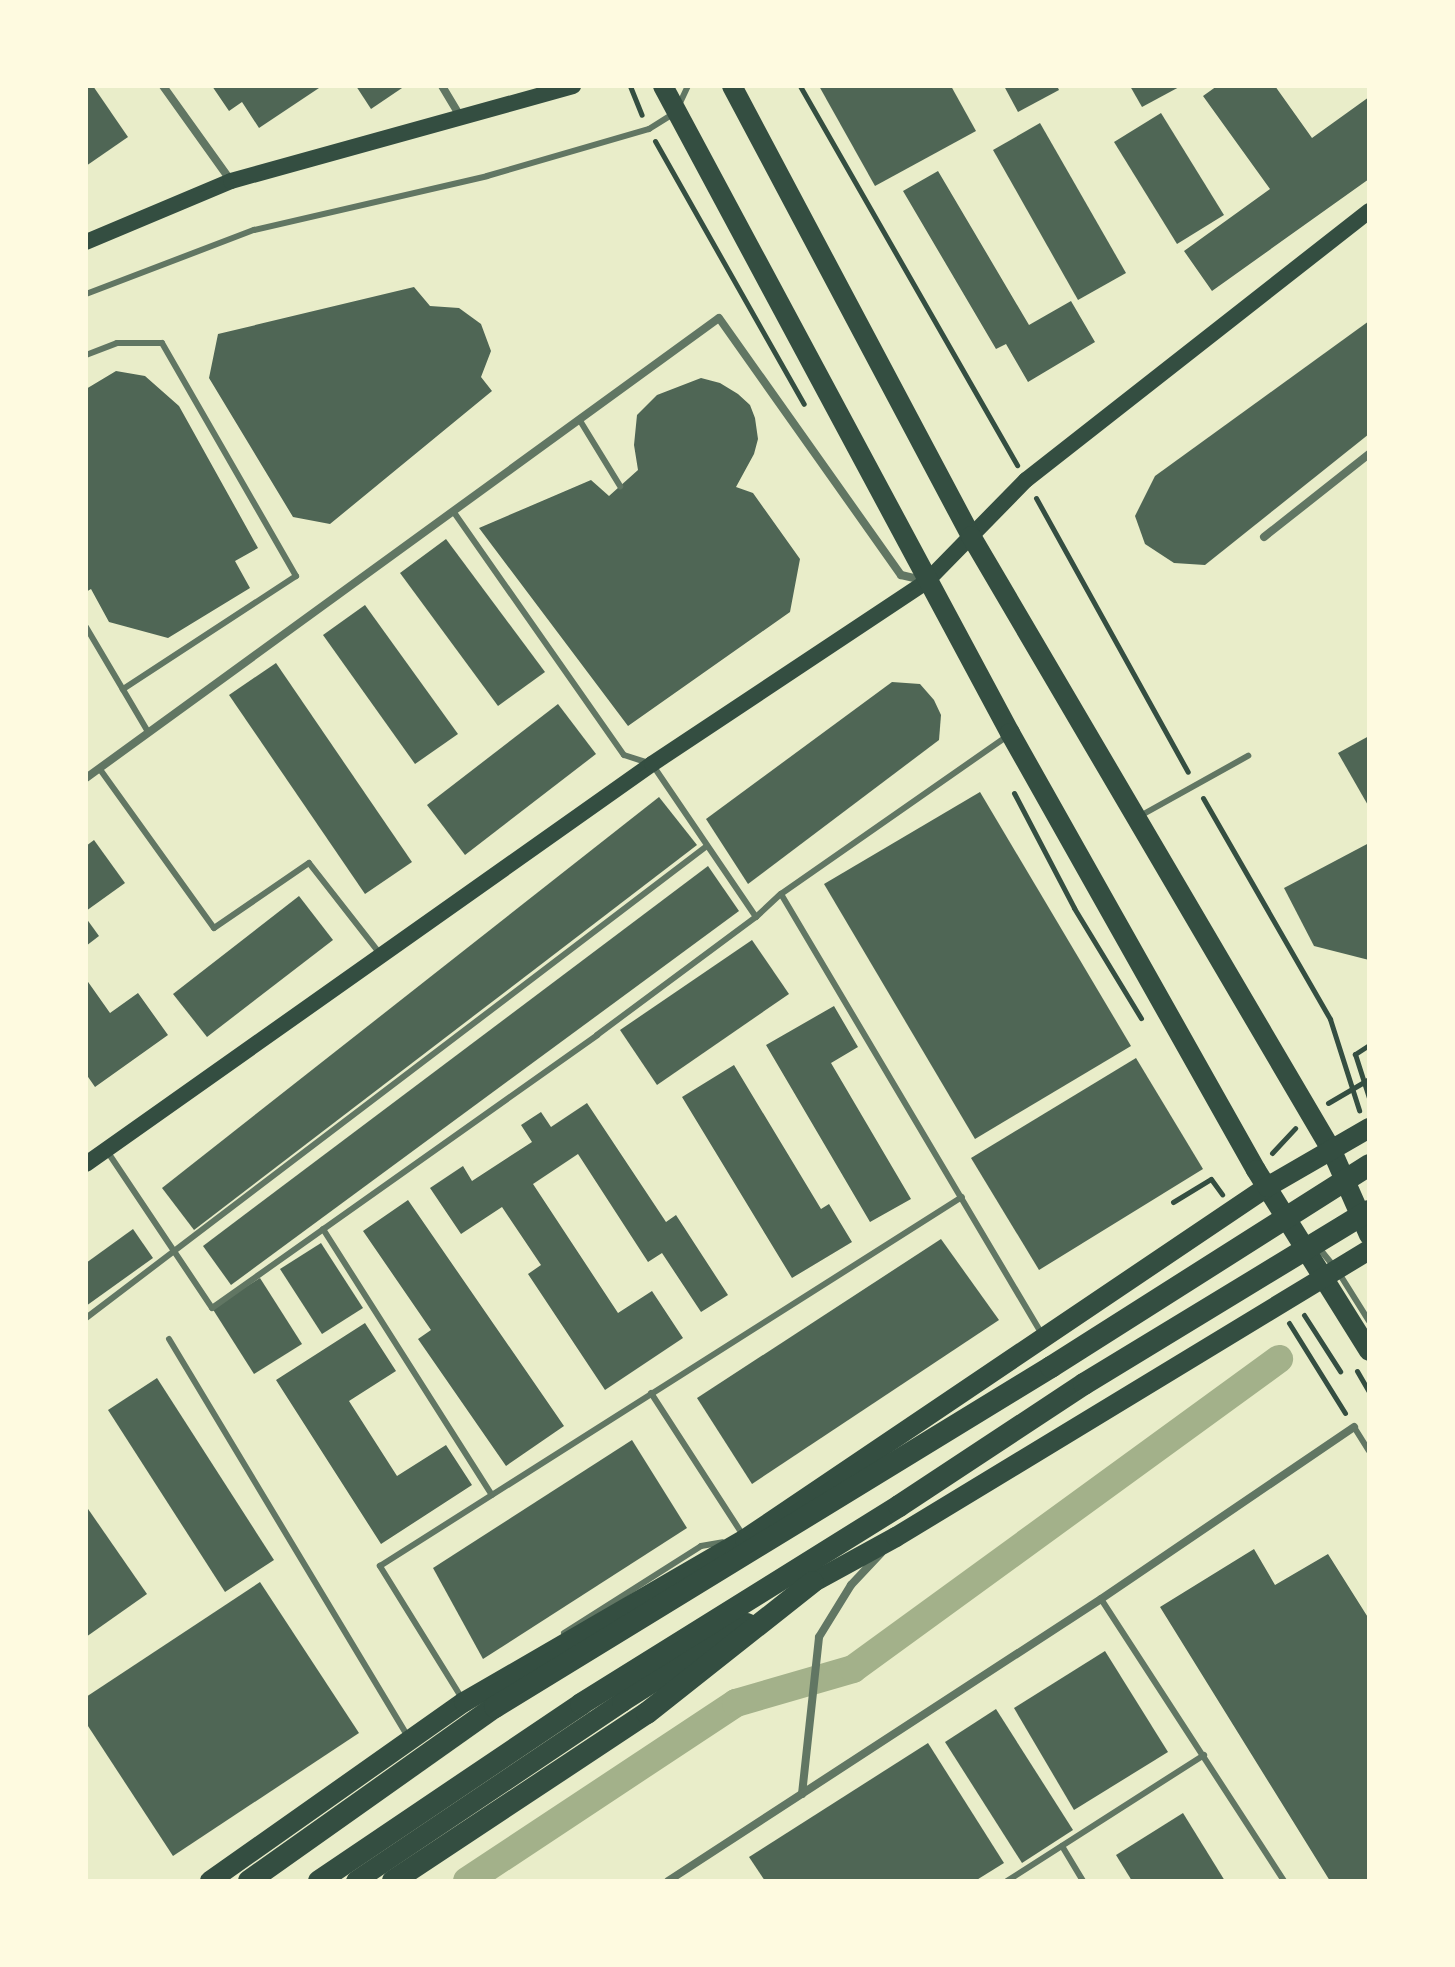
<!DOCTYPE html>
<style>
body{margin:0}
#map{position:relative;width:1455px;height:1967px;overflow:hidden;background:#e9edc9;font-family:Ubuntu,sans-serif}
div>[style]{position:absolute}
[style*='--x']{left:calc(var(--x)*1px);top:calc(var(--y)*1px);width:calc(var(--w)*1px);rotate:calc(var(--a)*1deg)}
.canal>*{height:28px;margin:-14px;padding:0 14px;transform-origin:14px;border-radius:14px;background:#a3b18a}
.building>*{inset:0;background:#4f6655}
.path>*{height:5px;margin:-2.5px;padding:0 2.5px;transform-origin:2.5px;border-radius:2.5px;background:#344e41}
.service>*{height:6px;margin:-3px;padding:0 3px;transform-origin:3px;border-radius:3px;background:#617663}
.minor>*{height:8px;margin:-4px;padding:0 4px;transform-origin:4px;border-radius:4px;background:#617663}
.secondary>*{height:16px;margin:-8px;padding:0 8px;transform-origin:8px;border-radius:8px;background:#344e41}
.primary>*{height:20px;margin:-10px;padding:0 10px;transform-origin:10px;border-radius:10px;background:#344e41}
.trunk>*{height:22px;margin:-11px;padding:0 11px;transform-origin:11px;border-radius:11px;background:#344e41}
span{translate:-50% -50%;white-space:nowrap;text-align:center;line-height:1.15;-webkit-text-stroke:8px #fefae0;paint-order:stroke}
.frame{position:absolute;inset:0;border:88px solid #fefae0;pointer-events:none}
</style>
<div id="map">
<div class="canal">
<i style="--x:467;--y:1881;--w:323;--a:-33.5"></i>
<i style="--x:736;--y:1703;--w:122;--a:-16.2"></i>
<i style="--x:853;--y:1669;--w:527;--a:-36.04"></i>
</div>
<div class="building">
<i style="clip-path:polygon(86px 86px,93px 86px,128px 137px,86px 166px)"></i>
<i style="clip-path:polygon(212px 86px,322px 86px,259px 128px,242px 102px,229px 111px)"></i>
<i style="clip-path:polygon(356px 86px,405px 86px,371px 109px)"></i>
<i style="clip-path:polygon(819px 86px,951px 86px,976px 131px,875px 186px)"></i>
<i style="clip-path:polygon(1004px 86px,1057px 86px,1059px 90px,1018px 112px)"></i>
<i style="clip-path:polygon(1130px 86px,1181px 86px,1142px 107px)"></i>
<i style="clip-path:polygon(1217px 86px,1275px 86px,1312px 138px,1369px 97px,1369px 179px,1212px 291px,1184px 251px,1270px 189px,1203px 96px)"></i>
<i style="clip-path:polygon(1161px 113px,1224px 215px,1177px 244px,1114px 142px)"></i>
<i style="clip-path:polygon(1040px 123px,1126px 273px,1078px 300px,993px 150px)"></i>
<i style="clip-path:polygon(938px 171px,1029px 325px,1071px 301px,1095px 342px,1028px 382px,1006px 344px,996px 349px,903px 191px)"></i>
<i style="clip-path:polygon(414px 287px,430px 306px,459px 308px,481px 324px,491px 351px,481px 377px,492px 391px,330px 524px,293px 517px,209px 378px,218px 334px)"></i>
<i style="clip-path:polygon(1369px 321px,1369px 434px,1205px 565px,1174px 563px,1145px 544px,1135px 516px,1155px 476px)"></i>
<i style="clip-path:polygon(116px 371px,145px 376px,179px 406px,258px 548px,235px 561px,250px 588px,168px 638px,109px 622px,91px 589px,86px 592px,86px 389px)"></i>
<i style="clip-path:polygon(701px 378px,720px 383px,738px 394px,750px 405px,755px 418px,758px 439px,754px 454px,736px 487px,753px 493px,800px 559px,790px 612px,628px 726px,479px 528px,591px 480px,609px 496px,638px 470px,634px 445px,637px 415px,657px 395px)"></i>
<i style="clip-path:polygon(446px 539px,545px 672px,498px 706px,400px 573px)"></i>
<i style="clip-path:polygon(365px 605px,458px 734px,415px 764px,323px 635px)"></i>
<i style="clip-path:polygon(276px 663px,412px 862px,365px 894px,229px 695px)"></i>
<i style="clip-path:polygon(892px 682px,920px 684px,934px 700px,941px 715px,939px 740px,748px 884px,706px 819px)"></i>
<i style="clip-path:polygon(558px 704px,596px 754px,465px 855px,427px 805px)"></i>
<i style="clip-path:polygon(1369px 736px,1369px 807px,1338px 753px)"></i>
<i style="clip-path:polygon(980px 792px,1131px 1046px,975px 1139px,824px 884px)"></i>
<i style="clip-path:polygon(659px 797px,697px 845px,194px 1230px,162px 1188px)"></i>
<i style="clip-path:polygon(94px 840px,125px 883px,86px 911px,86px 846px)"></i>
<i style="clip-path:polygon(1369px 843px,1369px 960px,1314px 946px,1284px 888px)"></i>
<i style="clip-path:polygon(708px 866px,739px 911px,231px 1285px,203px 1246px)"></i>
<i style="clip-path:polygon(299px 896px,333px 940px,207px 1037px,173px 994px)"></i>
<i style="clip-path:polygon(86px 918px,99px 936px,86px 946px)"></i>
<i style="clip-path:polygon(752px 940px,789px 994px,657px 1085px,620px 1030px)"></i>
<i style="clip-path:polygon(86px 979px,110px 1013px,138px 993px,168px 1035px,95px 1087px,86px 1074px)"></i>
<i style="clip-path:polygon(834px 1006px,858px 1047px,831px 1063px,911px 1199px,870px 1222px,766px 1045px)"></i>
<i style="clip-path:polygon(1136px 1058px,1203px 1169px,1039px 1270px,971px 1158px)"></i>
<i style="clip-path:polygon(734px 1065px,821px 1209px,829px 1204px,852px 1242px,792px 1278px,682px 1097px)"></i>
<i style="clip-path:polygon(587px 1103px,666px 1222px,676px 1215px,728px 1295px,701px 1312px,662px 1253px,648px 1262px,578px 1154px,533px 1184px,618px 1313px,652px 1291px,683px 1338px,605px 1390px,528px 1274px,541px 1265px,502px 1207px,461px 1234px,430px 1188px,463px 1166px,472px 1181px,532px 1142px,521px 1125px,541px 1112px,551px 1127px)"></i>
<i style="clip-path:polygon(408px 1200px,564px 1426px,506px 1466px,418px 1339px,431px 1330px,363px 1231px)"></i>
<i style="clip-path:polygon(133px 1229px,153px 1258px,86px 1306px,86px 1263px)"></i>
<i style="clip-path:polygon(941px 1239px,999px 1320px,752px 1484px,697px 1398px)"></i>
<i style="clip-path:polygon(321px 1243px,363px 1308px,322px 1334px,280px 1269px)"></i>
<i style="clip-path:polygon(260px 1278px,302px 1344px,254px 1374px,212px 1308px)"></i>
<i style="clip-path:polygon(365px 1323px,396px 1371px,349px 1401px,397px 1476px,446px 1445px,472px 1485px,381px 1544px,276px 1380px)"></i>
<i style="clip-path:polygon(157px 1378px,274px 1560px,225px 1592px,108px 1410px)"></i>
<i style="clip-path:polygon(632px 1440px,687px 1528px,483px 1659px,433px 1568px)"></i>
<i style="clip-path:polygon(86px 1506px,147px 1594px,86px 1637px)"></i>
<i style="clip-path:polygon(1254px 1549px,1275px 1585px,1328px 1554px,1369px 1619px,1369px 1881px,1330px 1881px,1160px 1607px)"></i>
<i style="clip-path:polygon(260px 1582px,359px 1733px,173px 1856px,86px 1723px,86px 1697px)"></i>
<i style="clip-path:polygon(1105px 1651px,1168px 1752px,1074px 1810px,1014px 1708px)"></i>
<i style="clip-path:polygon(996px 1709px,1073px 1830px,1022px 1863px,945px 1742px)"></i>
<i style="clip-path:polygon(928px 1743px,1004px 1863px,975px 1881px,765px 1881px,749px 1857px)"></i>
<i style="clip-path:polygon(1183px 1813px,1225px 1881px,1132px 1881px,1116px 1855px)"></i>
</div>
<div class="path">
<i style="--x:630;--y:86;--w:31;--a:68"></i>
<i style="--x:800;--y:86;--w:437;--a:60.2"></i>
<i style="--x:655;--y:141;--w:302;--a:60.5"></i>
<i style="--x:1036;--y:498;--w:313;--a:61"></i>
<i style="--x:1014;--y:793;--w:130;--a:62.4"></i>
<i style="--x:1074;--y:908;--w:129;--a:58.7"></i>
<i style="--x:1203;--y:798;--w:255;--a:60.1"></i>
<i style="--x:1330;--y:1019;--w:96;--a:72.3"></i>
<i style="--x:1369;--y:1045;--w:17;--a:147"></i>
<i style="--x:1355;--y:1054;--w:46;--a:72.3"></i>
<i style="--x:1328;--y:1103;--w:48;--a:-30.3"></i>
<i style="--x:1272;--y:1153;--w:34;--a:-47"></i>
<i style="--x:1173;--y:1202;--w:44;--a:-31.2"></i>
<i style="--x:1211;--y:1179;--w:19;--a:54"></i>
<i style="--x:1304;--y:1315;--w:67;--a:57.3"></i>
<i style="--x:1289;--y:1323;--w:106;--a:58.1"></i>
<i style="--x:1357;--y:1371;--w:24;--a:60"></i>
</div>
<div class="service">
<i style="--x:679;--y:105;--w:21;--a:-65"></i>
<i style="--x:86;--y:294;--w:180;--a:-20.9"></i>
<i style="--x:254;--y:230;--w:239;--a:-13"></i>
<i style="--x:487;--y:176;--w:169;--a:-16.2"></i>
<i style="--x:649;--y:129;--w:28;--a:-32"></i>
<i style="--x:86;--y:355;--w:33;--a:-21"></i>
<i style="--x:117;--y:343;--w:45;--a:0"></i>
<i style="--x:162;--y:343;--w:269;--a:60.1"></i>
<i style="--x:296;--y:576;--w:207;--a:146.8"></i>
<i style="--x:579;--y:419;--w:79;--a:58.5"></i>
<i style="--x:453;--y:511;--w:298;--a:55"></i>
<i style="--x:624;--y:755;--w:29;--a:18"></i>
<i style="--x:652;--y:764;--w:185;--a:55.8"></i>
<i style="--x:86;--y:627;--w:122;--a:59.4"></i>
<i style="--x:1006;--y:737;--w:274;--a:145.1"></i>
<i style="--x:781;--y:894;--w:514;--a:59.34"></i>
<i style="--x:99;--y:768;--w:197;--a:54.3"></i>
<i style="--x:214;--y:928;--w:115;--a:-34.4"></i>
<i style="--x:309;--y:863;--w:117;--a:52"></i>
<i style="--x:1140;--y:816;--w:124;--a:-29.1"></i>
<i style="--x:107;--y:1151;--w:189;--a:56.2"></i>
<i style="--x:212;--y:1308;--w:472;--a:-35.3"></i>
<i style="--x:597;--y:1035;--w:198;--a:-36.6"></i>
<i style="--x:756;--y:917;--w:34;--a:-43"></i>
<i style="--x:323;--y:1229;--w:315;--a:57.6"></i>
<i style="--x:1319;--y:1248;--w:28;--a:51"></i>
<i style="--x:1337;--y:1270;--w:60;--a:57.9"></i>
<i style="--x:86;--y:1318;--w:780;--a:-37.24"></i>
<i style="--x:169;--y:1339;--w:463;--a:59"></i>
<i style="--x:651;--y:1393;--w:169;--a:57.1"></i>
<i style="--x:1354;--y:1427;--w:28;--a:58"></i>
<i style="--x:1101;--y:1599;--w:336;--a:57"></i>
<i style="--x:564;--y:1633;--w:162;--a:-32.4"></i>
<i style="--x:701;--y:1546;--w:22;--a:-10"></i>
<i style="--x:463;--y:1700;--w:158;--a:-121.8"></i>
<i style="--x:380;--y:1566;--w:689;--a:-32.38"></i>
<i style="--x:1062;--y:1846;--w:41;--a:59"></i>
<i style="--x:1007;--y:1881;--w:234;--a:-32.6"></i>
</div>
<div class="minor">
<i style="--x:163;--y:86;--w:117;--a:54.4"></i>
<i style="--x:442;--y:86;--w:37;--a:59"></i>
<i style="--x:1264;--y:537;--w:134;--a:-38.3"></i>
<i style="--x:86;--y:778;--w:782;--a:-36.01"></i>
<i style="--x:719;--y:318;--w:315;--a:54.7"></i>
<i style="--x:901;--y:575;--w:26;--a:13"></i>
<i style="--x:802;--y:1794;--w:158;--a:-83.8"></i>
<i style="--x:819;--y:1637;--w:61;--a:-58.4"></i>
<i style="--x:851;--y:1585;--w:44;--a:-46.8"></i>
<i style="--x:668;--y:1881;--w:517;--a:-33.07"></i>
<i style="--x:1101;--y:1599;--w:306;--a:-34.2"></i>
</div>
<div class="secondary">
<i style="--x:86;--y:242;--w:157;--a:-22.8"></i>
<i style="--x:231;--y:181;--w:355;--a:-15.5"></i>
<i style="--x:86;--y:1164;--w:693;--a:-35.25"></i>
<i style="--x:652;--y:764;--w:330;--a:-33.6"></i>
<i style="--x:927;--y:581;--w:141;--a:-45.6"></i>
<i style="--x:1026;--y:480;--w:436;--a:-38.1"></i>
</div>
<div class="primary">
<i style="--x:663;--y:86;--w:734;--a:61.79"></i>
<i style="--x:1010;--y:733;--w:501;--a:60.62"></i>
<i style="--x:1256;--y:1170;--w:213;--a:58"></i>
<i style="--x:732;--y:86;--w:510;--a:62.03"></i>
<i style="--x:971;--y:536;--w:713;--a:59.59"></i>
<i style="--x:1332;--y:1151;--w:92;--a:66.2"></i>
<i style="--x:801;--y:1589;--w:108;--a:-28.7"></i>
<i style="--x:896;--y:1537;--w:553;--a:-31.25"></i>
<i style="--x:210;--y:1881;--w:311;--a:-35.2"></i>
<i style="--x:464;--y:1702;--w:325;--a:-30.1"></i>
<i style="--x:745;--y:1539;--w:630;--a:-33.99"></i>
<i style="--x:1267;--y:1187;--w:118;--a:-30"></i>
<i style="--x:356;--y:1881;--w:321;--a:-33.9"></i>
<i style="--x:622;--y:1702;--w:148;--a:-32.3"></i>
</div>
<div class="trunk">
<i style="--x:249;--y:1881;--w:301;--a:-35.3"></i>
<i style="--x:495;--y:1707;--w:652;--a:-31.45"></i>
<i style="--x:1051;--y:1367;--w:377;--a:-32.4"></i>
<i style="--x:319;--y:1881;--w:316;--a:-34"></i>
<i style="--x:581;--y:1704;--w:375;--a:-31.9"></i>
<i style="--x:899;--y:1506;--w:222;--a:-33.4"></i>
<i style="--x:1084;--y:1384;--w:333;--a:-31.3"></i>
<i style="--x:393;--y:1881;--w:305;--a:-33.5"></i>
<i style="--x:647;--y:1713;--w:211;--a:-38.3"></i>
</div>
<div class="frame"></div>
</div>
